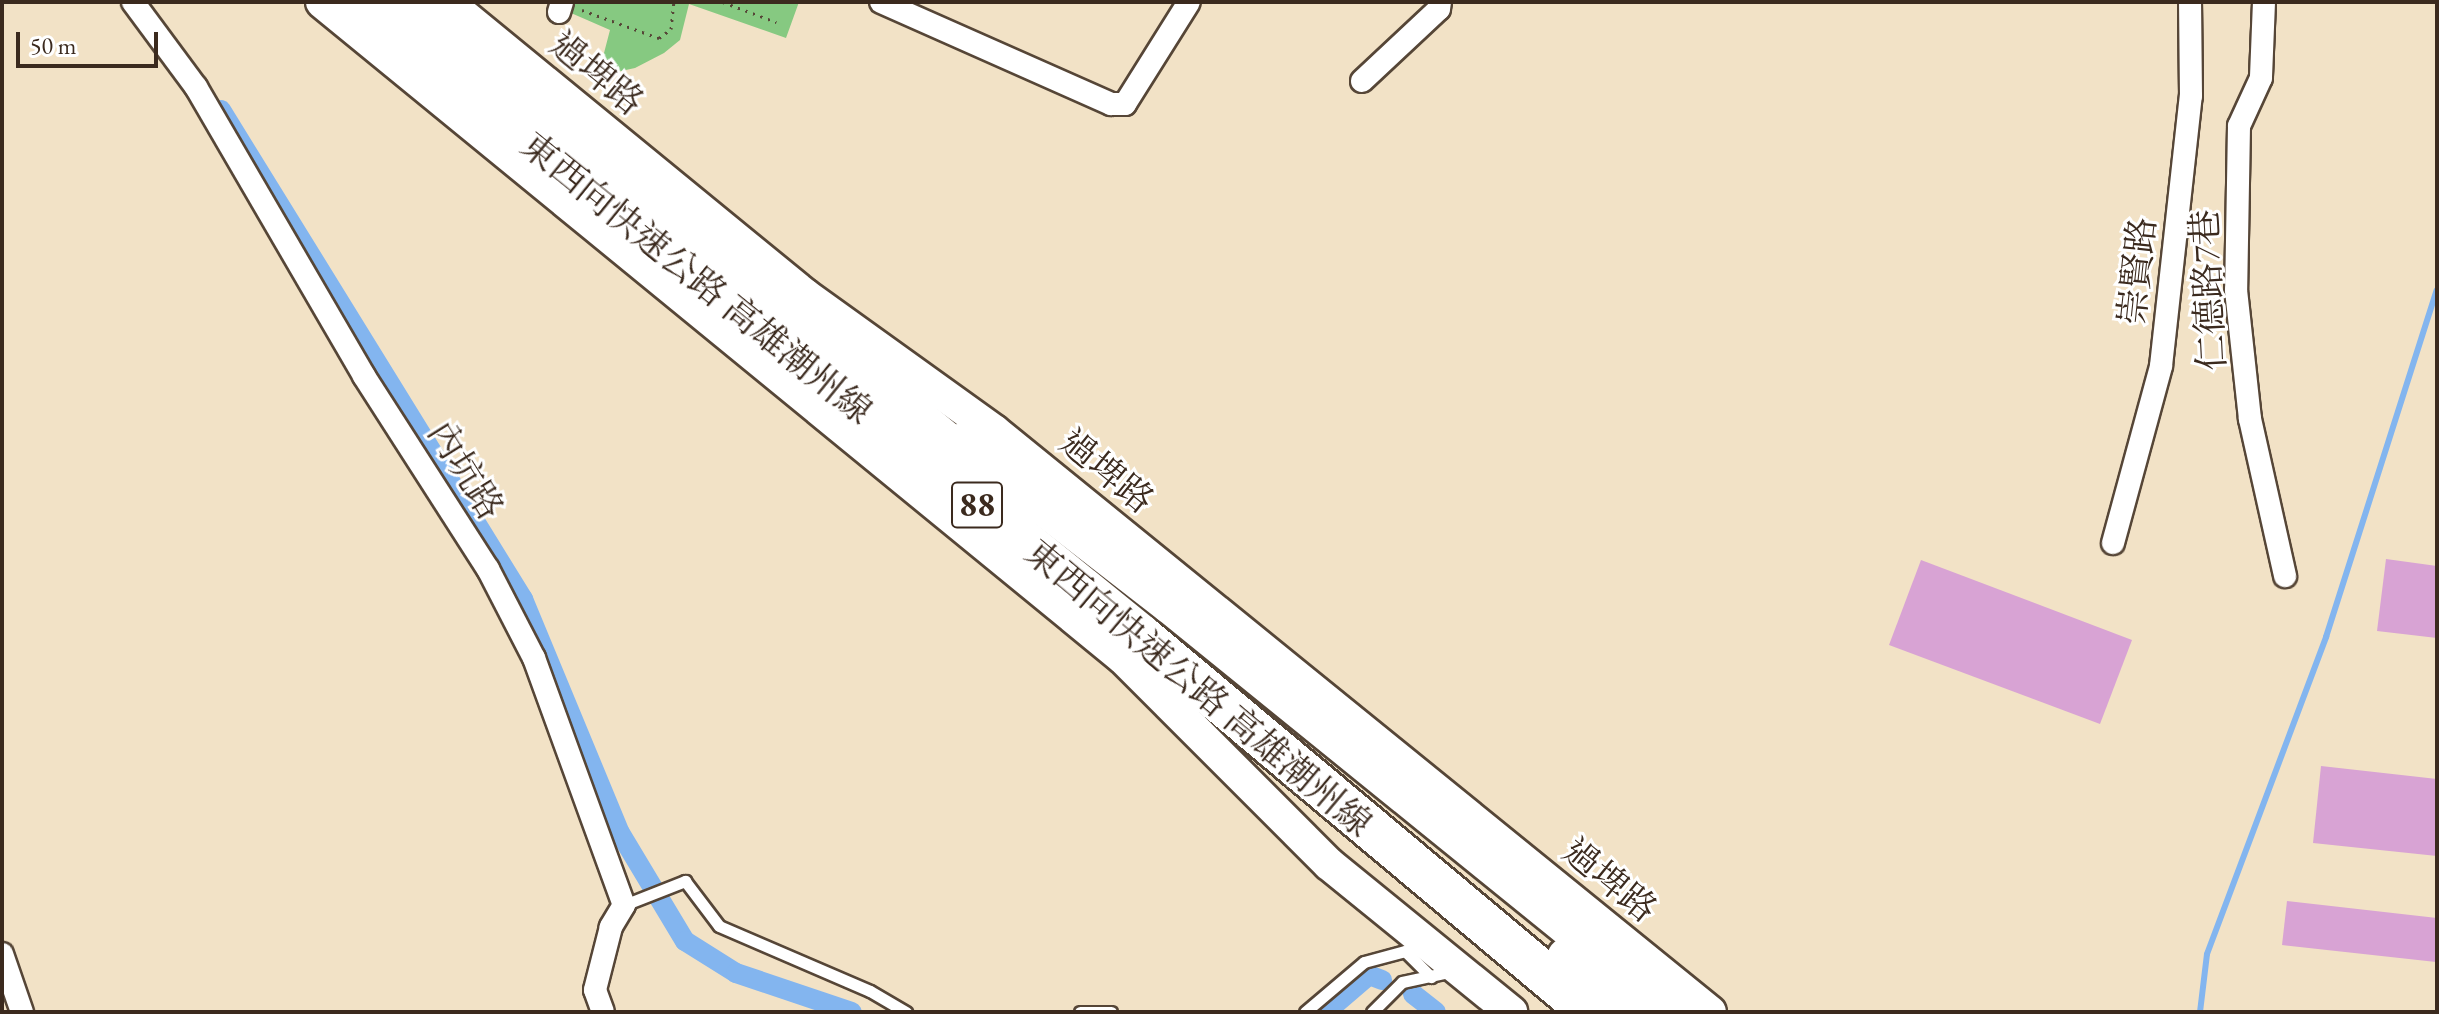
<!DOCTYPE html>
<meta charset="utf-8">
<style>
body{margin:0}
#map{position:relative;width:2439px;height:1014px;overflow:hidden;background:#f2e2c6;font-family:"EB Garamond","Noto Serif TC",serif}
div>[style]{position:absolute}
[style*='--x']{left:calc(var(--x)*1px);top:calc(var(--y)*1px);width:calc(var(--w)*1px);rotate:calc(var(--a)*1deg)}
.green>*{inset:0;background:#86c981}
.stream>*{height:6px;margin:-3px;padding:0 3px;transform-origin:3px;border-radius:3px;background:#83b5ef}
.canal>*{height:20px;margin:-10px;padding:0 10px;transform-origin:10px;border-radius:10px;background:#83b5ef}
.building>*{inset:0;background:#d8a3d4}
.path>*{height:3px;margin-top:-1.5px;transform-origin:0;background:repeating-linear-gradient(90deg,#564637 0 2px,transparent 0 8px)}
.roads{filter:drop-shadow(2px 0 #564637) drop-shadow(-2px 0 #564637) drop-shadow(0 2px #564637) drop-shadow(0 -2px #564637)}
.lane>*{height:11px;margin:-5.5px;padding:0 5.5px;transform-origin:5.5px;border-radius:5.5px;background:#fff}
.street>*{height:22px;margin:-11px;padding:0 11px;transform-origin:11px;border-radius:11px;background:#fff}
.secondary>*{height:32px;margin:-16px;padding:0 16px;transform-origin:16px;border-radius:16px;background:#fff}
.highway>*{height:42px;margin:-21px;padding:0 21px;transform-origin:21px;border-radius:21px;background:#fff}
span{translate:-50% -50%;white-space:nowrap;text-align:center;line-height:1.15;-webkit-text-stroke:6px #fff;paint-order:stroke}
.shield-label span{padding:2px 6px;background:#fff;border:2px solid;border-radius:6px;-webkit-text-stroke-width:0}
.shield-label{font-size:34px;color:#3b2a1e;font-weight:700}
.street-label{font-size:36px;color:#3b2a1e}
.frame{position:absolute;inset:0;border:4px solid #3b2a1e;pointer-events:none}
.scale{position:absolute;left:16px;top:32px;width:142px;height:36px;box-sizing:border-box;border:4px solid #3b2a1e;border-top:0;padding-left:10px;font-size:24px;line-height:28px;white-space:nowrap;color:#3b2a1e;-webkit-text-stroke:6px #fff;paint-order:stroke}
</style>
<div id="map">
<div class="green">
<i style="clip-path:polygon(574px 2px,799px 2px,786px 38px,689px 4px,680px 40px,664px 53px,635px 68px,598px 76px,610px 30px,571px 13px)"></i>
</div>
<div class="stream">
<i style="--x:2200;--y:1012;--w:58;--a:-83.1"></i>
<i style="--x:2207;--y:954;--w:339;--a:-69.4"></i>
<i style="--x:2326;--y:637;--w:364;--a:-72.3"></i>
</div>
<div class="canal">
<i style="--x:221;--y:110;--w:575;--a:58.3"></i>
<i style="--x:523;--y:599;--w:253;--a:67.5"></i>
<i style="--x:620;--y:833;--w:126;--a:59"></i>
<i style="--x:685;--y:941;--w:60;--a:32.1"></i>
<i style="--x:736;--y:973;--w:122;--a:18.6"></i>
<i style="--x:1413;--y:994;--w:29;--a:38"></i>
<i style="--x:1326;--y:1012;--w:57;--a:-40.7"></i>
<i style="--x:1369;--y:975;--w:14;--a:21"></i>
</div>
<div class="building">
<i style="clip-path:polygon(2386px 559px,2437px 566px,2437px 638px,2377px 631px)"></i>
<i style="clip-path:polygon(1921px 560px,2132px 640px,2100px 724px,1889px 645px)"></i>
<i style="clip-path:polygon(2321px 766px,2437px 779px,2437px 856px,2313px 843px)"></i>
<i style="clip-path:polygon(2287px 901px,2437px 918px,2436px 962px,2282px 945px)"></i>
</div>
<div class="path">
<i style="--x:723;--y:2;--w:57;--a:20.7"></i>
<i style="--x:582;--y:10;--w:82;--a:20"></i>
<i style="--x:659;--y:38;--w:15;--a:-37"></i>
<i style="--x:671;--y:29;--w:27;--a:-84"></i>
</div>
<div class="roads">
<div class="lane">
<i style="--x:624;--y:905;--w:66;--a:-21.5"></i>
<i style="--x:685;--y:881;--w:56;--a:52.9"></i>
<i style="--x:719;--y:926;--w:164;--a:23.3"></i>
<i style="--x:870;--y:991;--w:42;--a:30.3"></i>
<i style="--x:1080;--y:1012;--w:31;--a:0"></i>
<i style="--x:1305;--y:1012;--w:77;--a:-40.3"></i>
<i style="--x:1364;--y:962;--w:42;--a:-15"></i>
<i style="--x:1405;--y:951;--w:37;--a:45"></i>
<i style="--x:1372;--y:1012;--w:42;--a:-45"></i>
<i style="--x:1402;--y:982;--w:52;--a:-12.2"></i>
</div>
<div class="street">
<i style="--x:133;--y:2;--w:106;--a:53.5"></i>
<i style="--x:196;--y:87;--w:334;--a:59.8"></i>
<i style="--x:364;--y:376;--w:229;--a:57.3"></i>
<i style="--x:488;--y:569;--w:100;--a:62.7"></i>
<i style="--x:534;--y:658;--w:263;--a:70"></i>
<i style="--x:624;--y:905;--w:26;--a:121"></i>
<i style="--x:611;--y:927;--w:65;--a:104.3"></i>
<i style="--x:595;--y:990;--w:23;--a:70"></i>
<i style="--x:881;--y:2;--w:252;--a:23.9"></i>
<i style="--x:1111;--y:104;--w:14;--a:0"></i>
<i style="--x:1125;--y:104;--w:120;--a:-57.9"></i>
<i style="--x:2264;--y:2;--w:76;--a:92.3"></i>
<i style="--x:2261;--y:78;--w:53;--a:114.6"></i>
<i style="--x:2239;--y:126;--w:164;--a:91"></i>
<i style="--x:2236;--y:290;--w:130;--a:83.8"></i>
<i style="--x:2250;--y:419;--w:161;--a:77.4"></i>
<i style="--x:559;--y:12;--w:10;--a:-73"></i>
<i style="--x:1362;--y:81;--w:105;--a:-43.1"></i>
<i style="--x:1439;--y:9;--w:7;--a:-82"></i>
<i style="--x:2113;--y:543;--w:183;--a:-74.8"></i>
<i style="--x:2161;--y:366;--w:272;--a:-83.7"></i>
<i style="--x:2191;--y:96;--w:94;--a:-90.6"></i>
<i style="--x:2;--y:954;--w:61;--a:71"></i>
</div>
<div class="secondary">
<i style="--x:322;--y:2;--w:1035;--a:39.32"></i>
<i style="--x:1123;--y:658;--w:291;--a:45"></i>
<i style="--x:1329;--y:864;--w:235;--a:39.1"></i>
<i style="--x:447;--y:2;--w:463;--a:39.3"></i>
<i style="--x:805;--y:295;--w:233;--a:35.7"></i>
<i style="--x:994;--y:431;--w:922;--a:39.06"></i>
</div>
<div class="highway">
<i style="--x:361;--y:2;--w:1005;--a:39.1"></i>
<i style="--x:1141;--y:636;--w:586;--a:39.94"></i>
<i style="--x:411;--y:2;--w:739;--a:39.51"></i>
<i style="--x:965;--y:443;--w:259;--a:37.8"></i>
<i style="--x:1170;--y:602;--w:651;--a:39.02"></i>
<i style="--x:1568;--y:958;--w:87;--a:38.5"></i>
</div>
</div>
<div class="shield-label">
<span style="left:977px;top:505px">88</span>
</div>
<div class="street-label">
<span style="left:597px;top:73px;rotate:39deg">過埤路</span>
<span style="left:2137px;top:271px;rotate:-84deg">崇賢路</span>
<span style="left:697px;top:278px;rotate:39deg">東西向快速公路 高雄潮州線</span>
<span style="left:2208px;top:290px;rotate:-93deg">仁德路7巷</span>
<span style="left:466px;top:470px;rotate:58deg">內坑路</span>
<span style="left:1107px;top:471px;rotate:39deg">過埤路</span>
<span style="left:1199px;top:688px;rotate:40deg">東西向快速公路 高雄潮州線</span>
<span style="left:1610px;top:880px;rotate:39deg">過埤路</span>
</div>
<div class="frame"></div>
<div class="scale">50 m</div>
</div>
